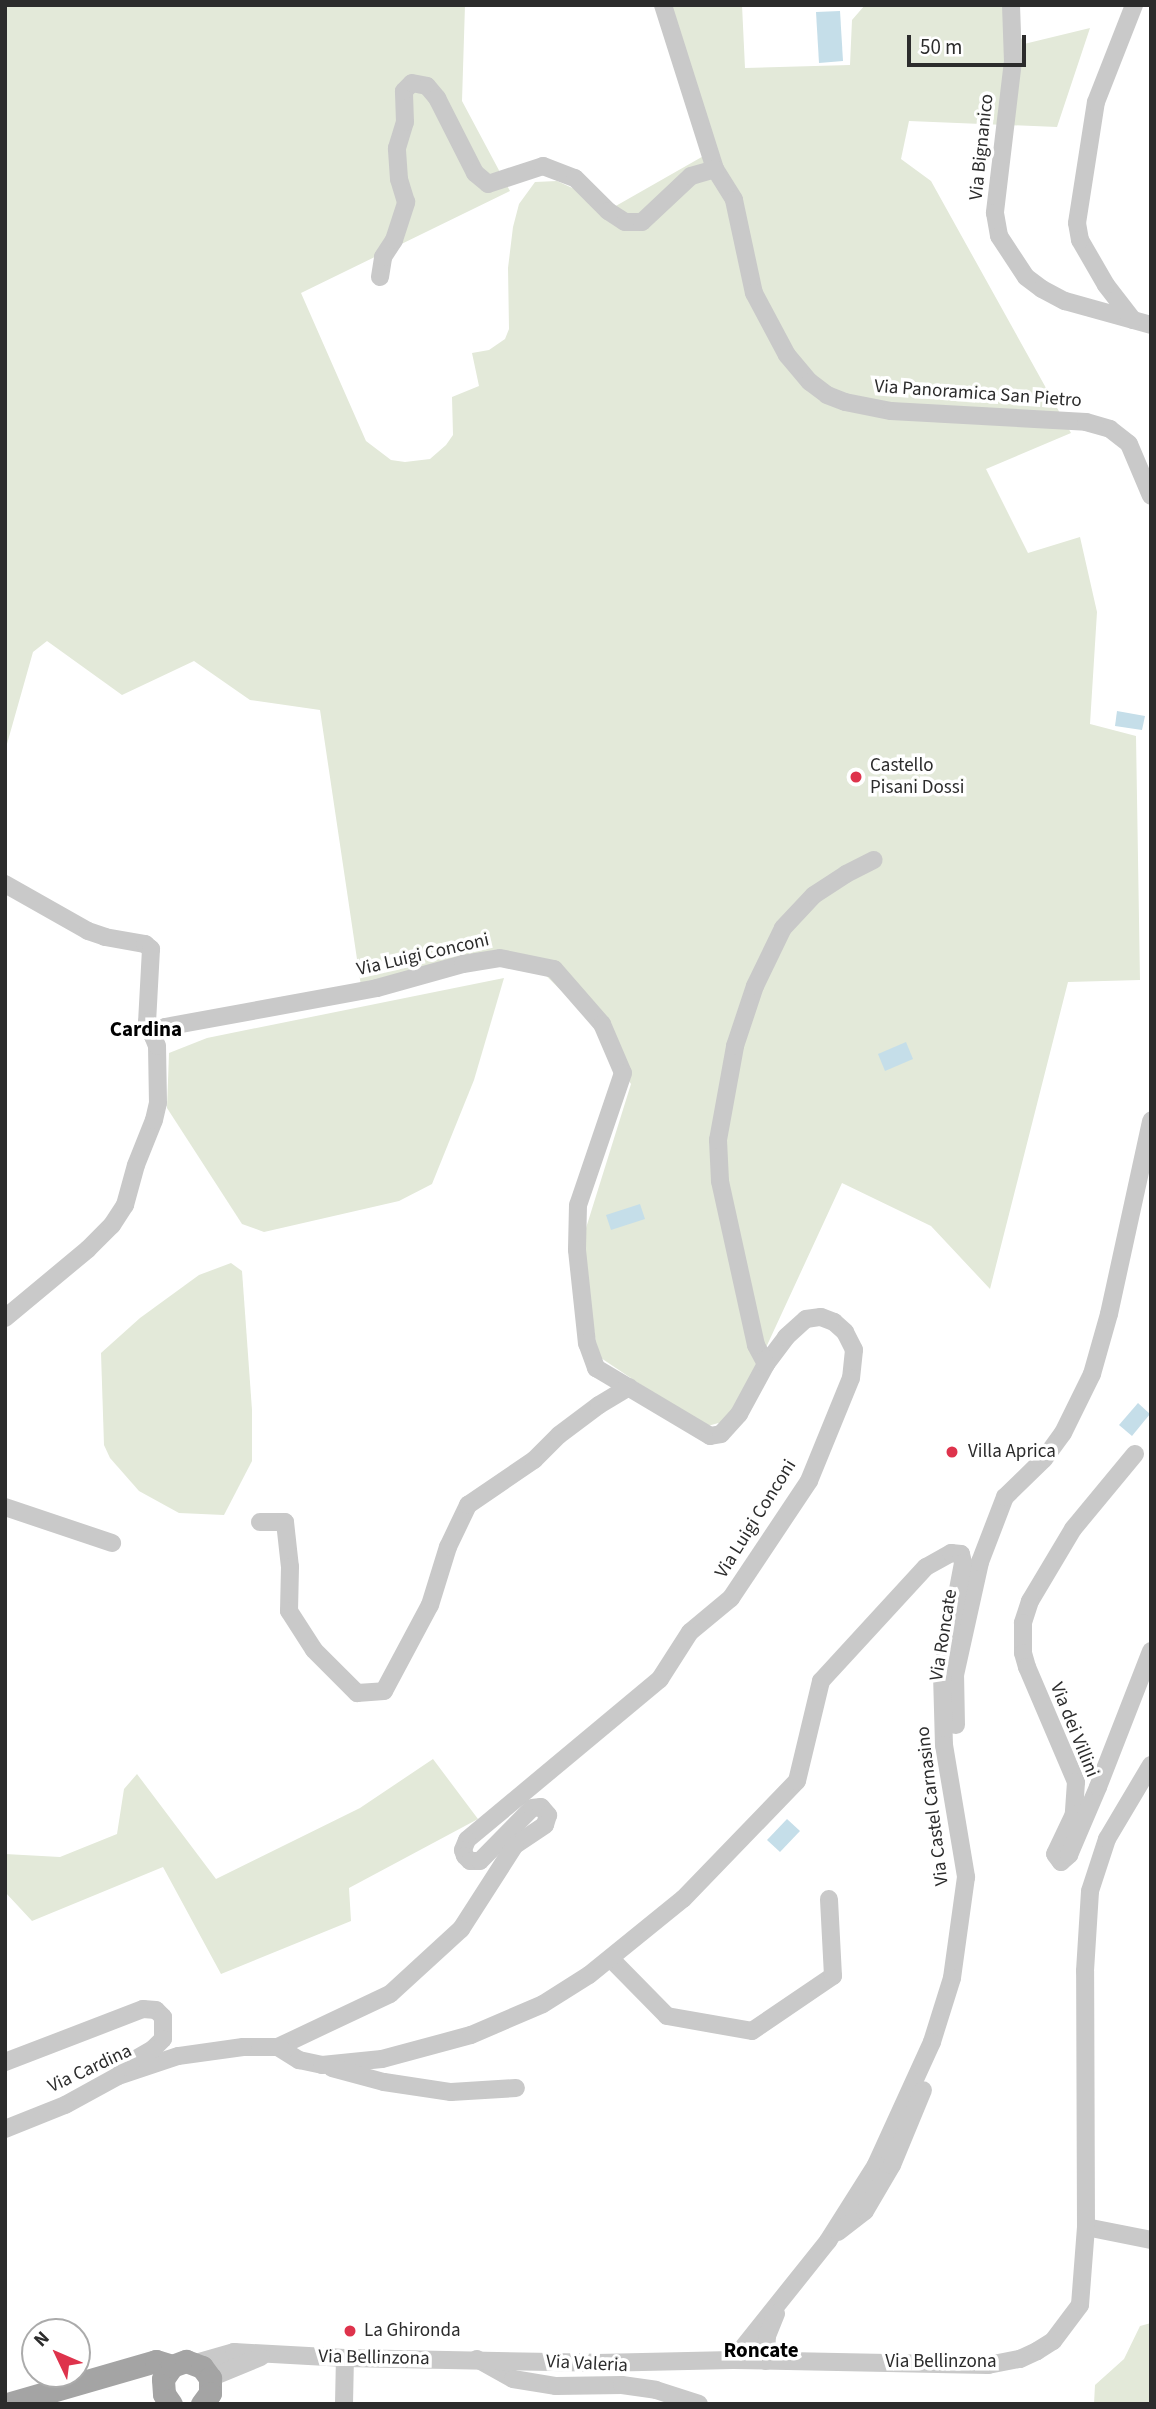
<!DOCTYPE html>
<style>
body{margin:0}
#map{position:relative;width:1156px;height:2409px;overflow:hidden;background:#fff;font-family:"Source Sans 3",sans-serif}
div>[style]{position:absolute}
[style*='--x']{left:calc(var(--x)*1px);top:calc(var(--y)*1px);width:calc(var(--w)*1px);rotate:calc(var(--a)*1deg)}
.green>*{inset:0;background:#e3e9d9}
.water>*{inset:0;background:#c5dee9}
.minor>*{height:18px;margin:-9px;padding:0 9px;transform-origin:9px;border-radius:9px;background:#c9c9c9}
.major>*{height:23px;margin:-11.5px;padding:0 11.5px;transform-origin:11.5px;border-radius:11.5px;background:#a4a4a4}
.dots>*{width:19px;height:19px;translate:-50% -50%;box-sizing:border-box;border:4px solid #fff;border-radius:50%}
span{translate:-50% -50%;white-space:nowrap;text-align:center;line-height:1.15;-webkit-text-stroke:7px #fff;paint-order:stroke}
.street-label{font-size:19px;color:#2c2c2c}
.poi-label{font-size:19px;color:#2c2c2c}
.left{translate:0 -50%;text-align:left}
.neighbourhood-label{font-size:21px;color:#000;font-weight:700}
.frame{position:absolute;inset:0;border:7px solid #2c2c2c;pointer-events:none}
.north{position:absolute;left:21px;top:2318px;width:70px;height:70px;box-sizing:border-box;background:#fff;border:2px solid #ababab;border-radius:50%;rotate:314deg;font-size:19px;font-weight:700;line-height:28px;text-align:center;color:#2c2c2c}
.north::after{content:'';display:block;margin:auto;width:24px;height:32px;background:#de334c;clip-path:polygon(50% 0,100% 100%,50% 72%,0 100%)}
.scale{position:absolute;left:907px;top:35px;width:119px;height:32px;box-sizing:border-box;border:4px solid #2c2c2c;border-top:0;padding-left:9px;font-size:21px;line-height:24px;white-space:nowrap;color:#2c2c2c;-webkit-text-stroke:5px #fff;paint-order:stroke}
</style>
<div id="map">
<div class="green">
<i style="clip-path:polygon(5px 5px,465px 5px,462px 101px,510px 191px,301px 293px,366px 441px,391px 460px,405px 462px,430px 459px,446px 445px,453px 435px,452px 397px,479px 386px,472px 353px,489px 350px,505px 339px,509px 329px,508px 268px,513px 227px,519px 204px,535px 182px,557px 181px,614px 207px,707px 154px,654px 5px,742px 5px,745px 68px,850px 65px,852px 20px,865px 5px,1006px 5px,1024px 44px,1090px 28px,1057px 127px,909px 121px,901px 159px,931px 181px,1071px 433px,986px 469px,1028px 553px,1080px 537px,1097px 612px,1090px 724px,1136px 736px,1140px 980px,1068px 982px,990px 1289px,931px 1226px,842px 1183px,733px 1419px,704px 1427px,598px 1356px,581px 1244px,631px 1084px,585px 1014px,529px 959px,361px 986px,320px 710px,250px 700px,194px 661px,122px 695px,47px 641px,33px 652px,5px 751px)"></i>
<i style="clip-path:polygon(504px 978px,474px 1080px,432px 1184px,399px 1201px,264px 1232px,242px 1224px,167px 1108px,169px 1053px,207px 1038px)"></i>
<i style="clip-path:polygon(231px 1263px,242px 1271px,252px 1410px,252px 1461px,224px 1515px,179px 1513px,139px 1491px,110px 1458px,104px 1445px,101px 1353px,140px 1318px,199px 1275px)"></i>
<i style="clip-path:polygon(433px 1759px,478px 1819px,349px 1888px,351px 1921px,221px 1974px,163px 1867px,32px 1921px,5px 1892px,5px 1854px,60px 1857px,117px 1834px,124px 1789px,137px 1774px,216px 1879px,360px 1808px)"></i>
<i style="clip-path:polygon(1151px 2323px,1151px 2404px,1094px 2404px,1095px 2385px,1124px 2359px,1140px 2326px)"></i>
</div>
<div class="water">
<i style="clip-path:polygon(840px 11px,843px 61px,819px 63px,816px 12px)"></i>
<i style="clip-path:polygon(1117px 711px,1145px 716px,1142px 730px,1115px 726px)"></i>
<i style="clip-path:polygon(906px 1042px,913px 1059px,885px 1071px,878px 1054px)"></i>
<i style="clip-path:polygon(640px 1204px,645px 1219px,611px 1230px,606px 1215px)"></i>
<i style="clip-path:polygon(1138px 1403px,1150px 1414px,1132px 1436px,1119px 1425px)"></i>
<i style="clip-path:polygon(787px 1819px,800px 1831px,780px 1852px,767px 1840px)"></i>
</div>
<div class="minor">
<i style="--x:663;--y:5;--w:172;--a:72.4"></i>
<i style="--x:715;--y:169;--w:36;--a:58"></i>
<i style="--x:734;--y:200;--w:95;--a:77.9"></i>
<i style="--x:754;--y:293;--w:70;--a:62"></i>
<i style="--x:787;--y:355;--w:35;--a:50"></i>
<i style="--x:810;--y:382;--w:21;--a:37"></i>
<i style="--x:827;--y:395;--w:19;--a:21"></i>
<i style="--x:845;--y:402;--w:47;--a:11.1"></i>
<i style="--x:891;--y:411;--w:195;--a:3.2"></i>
<i style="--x:1086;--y:422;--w:25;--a:16"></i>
<i style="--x:1110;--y:429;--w:24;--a:38"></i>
<i style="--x:1129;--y:444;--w:56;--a:67.1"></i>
<i style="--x:1011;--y:5;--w:56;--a:88"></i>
<i style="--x:1013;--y:61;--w:153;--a:96.8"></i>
<i style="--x:995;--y:213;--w:23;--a:80"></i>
<i style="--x:999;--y:236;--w:49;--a:56.6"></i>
<i style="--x:1026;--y:277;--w:20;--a:37"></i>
<i style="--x:1042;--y:289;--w:26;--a:28"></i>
<i style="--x:1065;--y:301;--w:89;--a:15.6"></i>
<i style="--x:380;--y:277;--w:20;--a:-81"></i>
<i style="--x:383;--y:257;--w:20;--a:-57"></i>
<i style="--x:394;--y:240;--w:40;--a:-72"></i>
<i style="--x:406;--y:202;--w:24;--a:-107"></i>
<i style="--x:399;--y:179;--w:31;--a:-94"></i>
<i style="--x:397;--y:148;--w:27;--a:-73"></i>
<i style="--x:405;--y:122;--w:31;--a:-92"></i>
<i style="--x:404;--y:91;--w:11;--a:-45"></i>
<i style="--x:412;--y:83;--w:15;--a:11"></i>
<i style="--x:427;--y:86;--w:16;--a:50"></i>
<i style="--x:437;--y:98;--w:84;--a:63.1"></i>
<i style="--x:475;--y:173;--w:17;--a:40"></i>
<i style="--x:488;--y:184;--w:58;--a:-18.1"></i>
<i style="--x:543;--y:166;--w:34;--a:21"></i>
<i style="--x:575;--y:178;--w:47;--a:45"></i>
<i style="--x:608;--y:211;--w:20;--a:33"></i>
<i style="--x:625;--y:222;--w:17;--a:0"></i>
<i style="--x:642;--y:222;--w:67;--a:-43.2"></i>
<i style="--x:691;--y:176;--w:25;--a:-16"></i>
<i style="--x:1133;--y:320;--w:44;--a:-127.6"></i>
<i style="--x:1106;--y:285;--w:52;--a:-120"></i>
<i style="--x:1080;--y:240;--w:17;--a:-100"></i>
<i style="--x:1077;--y:223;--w:122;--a:-81.1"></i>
<i style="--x:1096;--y:102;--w:104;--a:-68.6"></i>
<i style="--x:5;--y:884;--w:95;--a:29.5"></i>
<i style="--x:88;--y:931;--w:18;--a:19"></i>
<i style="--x:105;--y:937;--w:41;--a:9.9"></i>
<i style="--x:145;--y:944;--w:8;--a:40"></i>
<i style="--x:151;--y:949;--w:73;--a:93.1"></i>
<i style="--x:147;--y:1022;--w:15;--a:67"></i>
<i style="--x:5;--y:1318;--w:108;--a:-39.7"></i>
<i style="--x:88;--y:1249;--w:34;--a:-45"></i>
<i style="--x:112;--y:1225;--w:24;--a:-57"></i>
<i style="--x:125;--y:1205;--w:41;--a:-74.6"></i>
<i style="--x:136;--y:1165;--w:48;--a:-68.2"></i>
<i style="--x:154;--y:1120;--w:17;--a:-77"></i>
<i style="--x:158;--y:1103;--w:57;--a:-91"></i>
<i style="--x:157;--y:1046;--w:11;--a:-112"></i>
<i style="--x:153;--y:1036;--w:15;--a:-37"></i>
<i style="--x:165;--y:1027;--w:216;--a:-10.4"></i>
<i style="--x:377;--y:988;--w:89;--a:-15.6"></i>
<i style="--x:463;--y:964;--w:37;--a:-9"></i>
<i style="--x:500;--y:958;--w:55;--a:11.5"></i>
<i style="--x:554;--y:969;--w:73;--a:48.9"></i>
<i style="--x:602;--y:1024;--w:53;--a:66.8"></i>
<i style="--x:623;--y:1073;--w:139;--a:108.8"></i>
<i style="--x:578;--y:1205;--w:45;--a:91.3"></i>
<i style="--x:577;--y:1250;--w:94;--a:83.9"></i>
<i style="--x:587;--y:1343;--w:27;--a:70"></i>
<i style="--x:596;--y:1368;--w:133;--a:30.8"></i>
<i style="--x:710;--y:1436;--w:11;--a:-10"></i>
<i style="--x:721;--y:1434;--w:27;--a:-48"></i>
<i style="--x:739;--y:1414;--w:57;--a:-61.6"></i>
<i style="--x:766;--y:1364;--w:34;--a:-53"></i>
<i style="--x:786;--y:1337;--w:27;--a:-42"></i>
<i style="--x:806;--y:1319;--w:15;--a:-8"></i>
<i style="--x:821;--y:1317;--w:14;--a:21"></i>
<i style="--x:834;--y:1322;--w:15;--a:42"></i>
<i style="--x:845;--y:1332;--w:20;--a:63"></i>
<i style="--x:854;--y:1350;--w:28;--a:96"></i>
<i style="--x:851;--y:1378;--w:111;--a:112.2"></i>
<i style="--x:809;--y:1481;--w:141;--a:123.7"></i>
<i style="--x:731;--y:1598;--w:53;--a:140.3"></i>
<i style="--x:690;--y:1632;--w:56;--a:122.6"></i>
<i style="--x:660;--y:1679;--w:251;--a:140.2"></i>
<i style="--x:467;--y:1840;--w:11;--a:112"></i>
<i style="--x:463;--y:1850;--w:6;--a:72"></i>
<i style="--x:465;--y:1856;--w:7;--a:45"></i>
<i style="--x:470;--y:1861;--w:10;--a:0"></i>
<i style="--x:480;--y:1861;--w:74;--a:-45.5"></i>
<i style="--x:532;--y:1808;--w:9;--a:-6"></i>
<i style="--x:541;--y:1807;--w:11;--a:49"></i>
<i style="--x:548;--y:1815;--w:10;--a:107"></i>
<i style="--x:545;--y:1825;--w:36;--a:146"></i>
<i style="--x:515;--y:1845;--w:100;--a:122.7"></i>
<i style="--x:461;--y:1929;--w:96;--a:137.5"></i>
<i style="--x:390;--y:1994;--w:124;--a:154.7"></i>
<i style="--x:278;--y:2047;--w:35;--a:180"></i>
<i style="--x:243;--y:2047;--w:66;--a:172.1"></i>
<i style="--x:178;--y:2056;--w:63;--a:161.6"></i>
<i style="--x:118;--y:2076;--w:60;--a:151.3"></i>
<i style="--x:65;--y:2105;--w:65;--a:158.2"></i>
<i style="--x:766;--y:1364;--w:21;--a:-118"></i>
<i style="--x:756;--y:1345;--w:168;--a:-102.4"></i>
<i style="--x:720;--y:1181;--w:41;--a:-92.8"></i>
<i style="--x:718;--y:1140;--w:96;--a:-79.7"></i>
<i style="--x:735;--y:1046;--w:63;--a:-71.6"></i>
<i style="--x:755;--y:986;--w:64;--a:-64.2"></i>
<i style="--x:783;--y:928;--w:45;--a:-46.8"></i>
<i style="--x:814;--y:895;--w:38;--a:-33"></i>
<i style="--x:846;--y:874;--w:31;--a:-27"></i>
<i style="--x:1135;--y:1454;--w:97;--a:129.6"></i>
<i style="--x:1073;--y:1529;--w:84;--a:120.8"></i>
<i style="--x:1030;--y:1601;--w:23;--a:108"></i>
<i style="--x:1023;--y:1623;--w:30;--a:90"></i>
<i style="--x:1023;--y:1653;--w:15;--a:74"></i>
<i style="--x:1027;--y:1667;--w:125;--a:66.9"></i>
<i style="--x:1076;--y:1782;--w:32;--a:94"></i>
<i style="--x:1074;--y:1814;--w:44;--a:115.4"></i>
<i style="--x:1055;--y:1854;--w:10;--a:53"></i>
<i style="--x:1061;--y:1862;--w:11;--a:-41"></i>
<i style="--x:1069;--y:1855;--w:74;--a:-66.9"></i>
<i style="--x:1098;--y:1787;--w:146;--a:-68.7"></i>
<i style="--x:5;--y:1507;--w:113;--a:18.6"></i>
<i style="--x:260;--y:1522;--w:25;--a:0"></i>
<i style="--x:285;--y:1522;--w:45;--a:83.7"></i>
<i style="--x:290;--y:1567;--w:44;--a:91.3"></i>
<i style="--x:289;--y:1611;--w:46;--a:57.3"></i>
<i style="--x:314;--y:1650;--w:61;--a:45"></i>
<i style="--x:357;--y:1693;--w:27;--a:-4"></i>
<i style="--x:384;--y:1691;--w:98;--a:-61.9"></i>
<i style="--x:430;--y:1605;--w:61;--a:-72.8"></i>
<i style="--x:448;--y:1547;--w:47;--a:-64.5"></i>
<i style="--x:468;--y:1505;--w:80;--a:-34.3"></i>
<i style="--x:534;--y:1460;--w:35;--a:-45"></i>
<i style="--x:559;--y:1435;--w:50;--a:-36.9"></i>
<i style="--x:599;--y:1405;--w:35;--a:-31"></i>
<i style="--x:956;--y:1725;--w:50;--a:-91.1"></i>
<i style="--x:955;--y:1675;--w:116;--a:-77.5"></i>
<i style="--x:980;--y:1562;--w:70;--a:-69"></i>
<i style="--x:1005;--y:1497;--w:54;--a:-44.3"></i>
<i style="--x:1044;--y:1459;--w:32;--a:-54"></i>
<i style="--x:1063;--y:1433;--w:66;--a:-63.8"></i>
<i style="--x:1092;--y:1374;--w:62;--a:-74.2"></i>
<i style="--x:1109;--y:1314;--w:198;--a:-77.7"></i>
<i style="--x:611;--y:1959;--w:80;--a:45.5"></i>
<i style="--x:667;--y:2016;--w:86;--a:10"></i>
<i style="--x:752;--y:2031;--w:98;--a:-34.2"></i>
<i style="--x:833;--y:1976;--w:77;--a:-93"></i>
<i style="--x:278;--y:2047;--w:25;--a:32"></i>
<i style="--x:299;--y:2060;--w:24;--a:12"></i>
<i style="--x:322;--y:2065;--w:60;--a:-5.7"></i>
<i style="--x:382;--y:2059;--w:92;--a:-15.1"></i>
<i style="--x:471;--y:2035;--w:78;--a:-23.3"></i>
<i style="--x:543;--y:2004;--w:54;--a:-32.2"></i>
<i style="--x:589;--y:1975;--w:121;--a:-39"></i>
<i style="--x:683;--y:1899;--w:164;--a:-46"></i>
<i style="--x:797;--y:1781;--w:103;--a:-76.5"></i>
<i style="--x:821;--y:1681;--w:155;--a:-47.4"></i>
<i style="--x:926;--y:1567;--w:29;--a:-29"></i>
<i style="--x:951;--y:1553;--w:10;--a:6"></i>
<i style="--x:961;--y:1554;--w:9;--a:77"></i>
<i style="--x:963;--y:1563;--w:113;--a:100.7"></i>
<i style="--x:942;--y:1674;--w:71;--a:88.4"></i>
<i style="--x:944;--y:1745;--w:134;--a:80.5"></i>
<i style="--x:966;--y:1877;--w:102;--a:97.9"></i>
<i style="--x:952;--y:1978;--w:67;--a:107.4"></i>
<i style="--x:932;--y:2042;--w:135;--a:114.5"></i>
<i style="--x:876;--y:2165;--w:90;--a:122.3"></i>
<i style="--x:828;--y:2241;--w:152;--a:128.6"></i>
<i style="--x:5;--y:2062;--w:148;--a:-21"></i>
<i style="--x:143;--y:2009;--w:13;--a:4"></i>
<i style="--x:156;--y:2010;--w:10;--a:45"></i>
<i style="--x:163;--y:2017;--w:22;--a:90"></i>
<i style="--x:163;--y:2039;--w:14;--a:135"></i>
<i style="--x:153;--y:2049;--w:36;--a:150"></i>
<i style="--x:332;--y:2068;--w:54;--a:15.1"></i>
<i style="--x:384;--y:2082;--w:68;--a:8.5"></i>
<i style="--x:451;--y:2092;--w:65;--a:-3.5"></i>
<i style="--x:1086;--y:2227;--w:66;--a:11.3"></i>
<i style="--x:838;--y:2232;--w:34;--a:-38"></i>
<i style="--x:865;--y:2211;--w:53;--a:-59.6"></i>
<i style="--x:892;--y:2165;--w:81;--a:-67.5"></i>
<i style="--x:477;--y:2359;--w:41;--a:29.1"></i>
<i style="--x:513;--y:2379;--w:44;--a:9.2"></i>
<i style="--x:556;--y:2386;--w:66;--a:-0.9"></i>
<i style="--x:622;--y:2385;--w:34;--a:8"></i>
<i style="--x:656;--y:2390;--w:45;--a:18"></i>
<i style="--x:766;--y:2361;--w:25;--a:-88"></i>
<i style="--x:767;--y:2336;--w:24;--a:-68"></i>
<i style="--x:196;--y:2363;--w:40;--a:-16"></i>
<i style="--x:234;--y:2352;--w:111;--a:3.1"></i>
<i style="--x:345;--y:2358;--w:252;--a:1.1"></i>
<i style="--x:597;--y:2363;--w:136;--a:-1.3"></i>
<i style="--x:733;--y:2360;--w:255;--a:1.1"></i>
<i style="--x:988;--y:2365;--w:33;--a:-11"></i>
<i style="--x:1020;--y:2359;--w:19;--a:-25"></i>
<i style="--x:1037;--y:2351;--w:19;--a:-32"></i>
<i style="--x:1053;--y:2341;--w:45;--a:-53.1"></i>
<i style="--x:1080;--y:2305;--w:78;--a:-85.6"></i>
<i style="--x:1086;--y:2227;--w:256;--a:-90.2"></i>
<i style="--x:1085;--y:1971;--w:80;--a:-86.4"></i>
<i style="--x:1090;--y:1891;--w:55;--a:-71.9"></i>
<i style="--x:1107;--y:1839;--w:86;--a:-59.3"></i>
<i style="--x:210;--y:2378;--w:55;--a:-22.4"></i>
<i style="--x:344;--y:2404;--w:46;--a:-88.8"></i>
</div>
<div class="major">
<i style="--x:7;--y:2404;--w:155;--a:-16.1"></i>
<i style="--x:156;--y:2361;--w:17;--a:17"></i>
<i style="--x:171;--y:2404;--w:12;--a:-125"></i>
<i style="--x:164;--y:2394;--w:15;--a:-94"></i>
<i style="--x:163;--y:2379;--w:16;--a:-55"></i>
<i style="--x:172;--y:2366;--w:15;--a:-20"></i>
<i style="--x:186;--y:2361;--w:17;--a:21"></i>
<i style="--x:202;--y:2367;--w:14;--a:54"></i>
<i style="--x:210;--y:2378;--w:15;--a:90"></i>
<i style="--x:210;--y:2393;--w:14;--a:126"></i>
</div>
<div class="dots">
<i style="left:856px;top:777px;background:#de334c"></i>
<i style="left:952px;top:1452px;background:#de334c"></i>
<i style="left:350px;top:2331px;background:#de334c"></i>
</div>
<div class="street-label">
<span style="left:982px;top:147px;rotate:-84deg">Via Bignanico</span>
<span style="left:978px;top:394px;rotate:4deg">Via Panoramica San Pietro</span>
<span style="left:423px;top:955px;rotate:-13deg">Via Luigi Conconi</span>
<span style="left:756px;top:1519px;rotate:-58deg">Via Luigi Conconi</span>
<span style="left:944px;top:1635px;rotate:-81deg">Via Roncate</span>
<span style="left:1074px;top:1730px;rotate:68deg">Via dei Villini</span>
<span style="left:933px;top:1806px;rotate:-97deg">Via Castel Carnasino</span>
<span style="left:90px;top:2069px;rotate:-25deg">Via Cardina</span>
<span style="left:374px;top:2358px;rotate:1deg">Via Bellinzona</span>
<span style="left:941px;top:2362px">Via Bellinzona</span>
<span style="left:587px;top:2364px;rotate:3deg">Via Valeria</span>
</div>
<div class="poi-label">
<span class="left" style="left:870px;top:777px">Castello<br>Pisani Dossi</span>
<span class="left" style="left:968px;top:1452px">Villa Aprica</span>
<span class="left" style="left:364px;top:2331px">La Ghironda</span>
</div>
<div class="neighbourhood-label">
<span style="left:146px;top:1029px">Cardina</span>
<span style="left:761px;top:2350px">Roncate</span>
</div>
<div class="frame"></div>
<div class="north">N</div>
<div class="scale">50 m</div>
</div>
